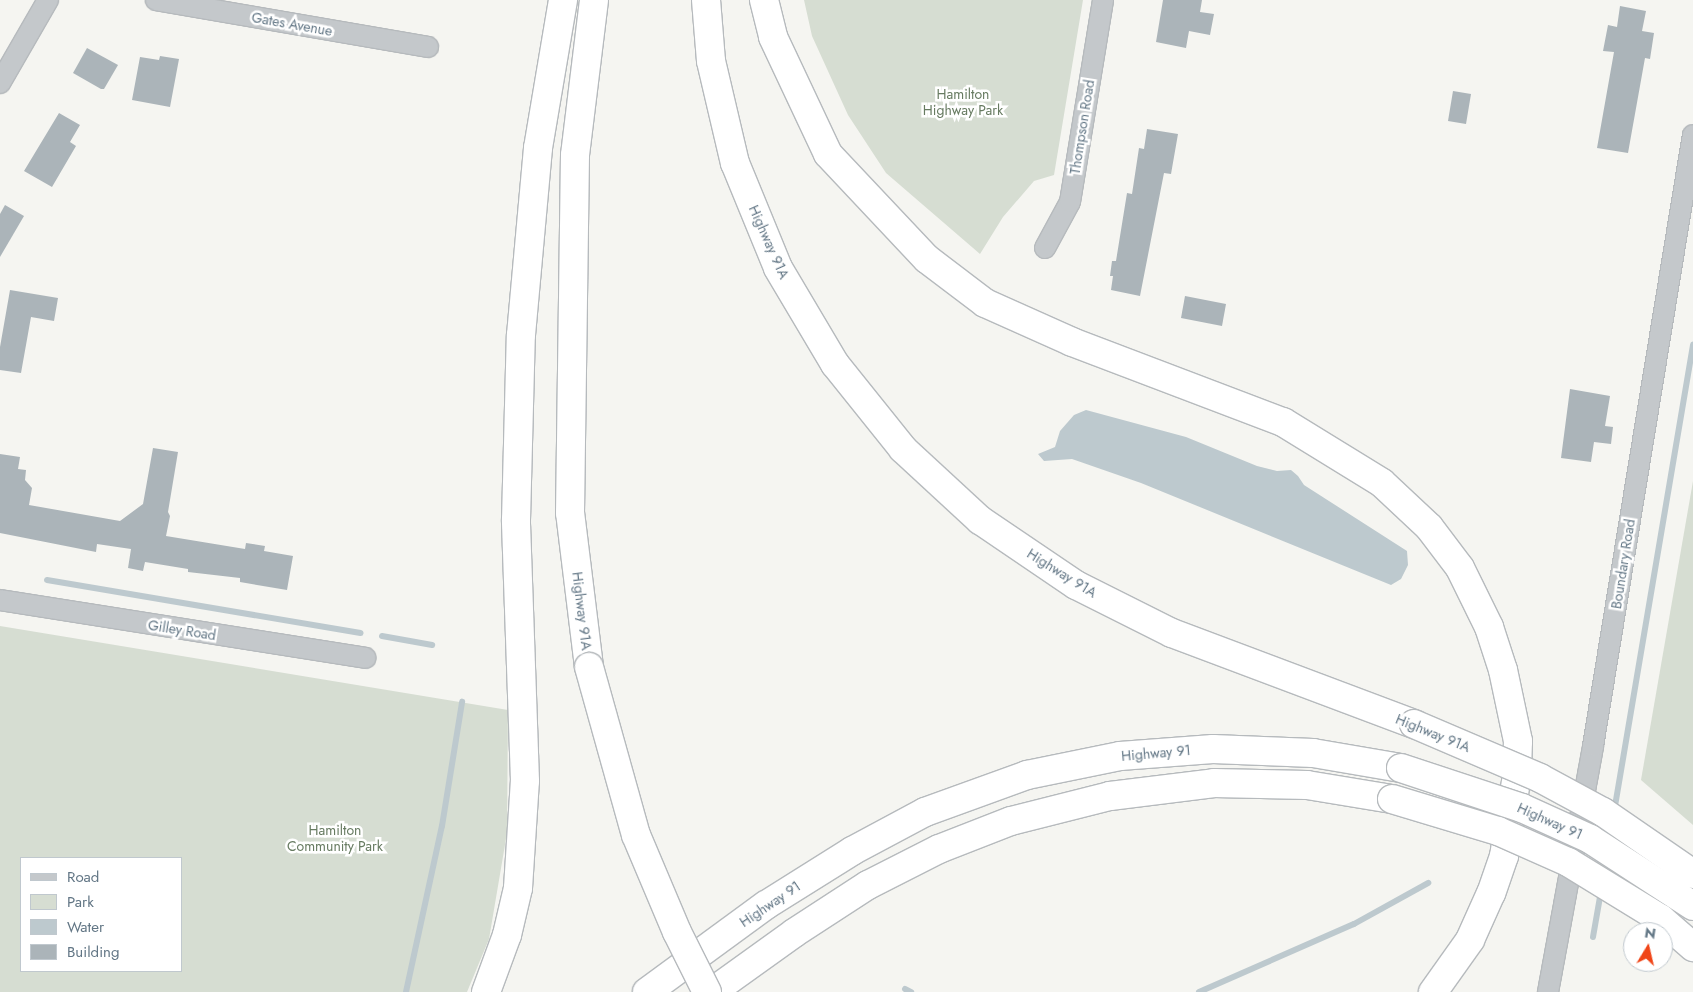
<!DOCTYPE html>
<style>
body{margin:0}
#map{position:relative;width:1693px;height:992px;overflow:hidden;background:#f5f5f1;font-family:Jost,sans-serif}
div>[style]{position:absolute}
[style*='--x']{left:calc(var(--x)*1px);top:calc(var(--y)*1px);width:calc(var(--w)*1px);rotate:calc(var(--a)*1deg)}
.green>*{inset:0;background:#d6ddd2}
.water>*{inset:0;background:#bdc9ce}
.stream>*{height:6px;margin:-3px;padding:0 3px;transform-origin:3px;border-radius:3px;background:#bdc9ce}
.building>*{inset:0;background:#abb4b9}
.roads{filter:drop-shadow(1px 0 #b6babd) drop-shadow(-1px 0 #b6babd) drop-shadow(0 1px #b6babd) drop-shadow(0 -1px #b6babd)}
.minor>*{height:20px;margin:-10px;padding:0 10px;transform-origin:10px;border-radius:10px;background:#c4c8cb}
.motorway>*{height:28px;margin:-14px;padding:0 14px;transform-origin:14px;border-radius:14px;background:#fff}
.bridges{filter:drop-shadow(1px 0 #b6babd) drop-shadow(-1px 0 #b6babd) drop-shadow(0 1px #b6babd) drop-shadow(0 -1px #b6babd)}
.motorway-bridge>*{height:28px;margin:-14px;padding:0 14px;transform-origin:14px;border-radius:14px;background:#fff}
span{translate:-50% -50%;white-space:nowrap;text-align:center;line-height:1.15;-webkit-text-stroke:5px #fff;paint-order:stroke}
.street-label{font-size:14px;color:#627685}
.park-label{font-size:14px;color:#677b61}
.legend{position:absolute;left:20px;top:857px;width:162px;height:115px;box-sizing:border-box;background:#fff;border:1px solid #c0c8ce;margin:0;padding:6px 9px;list-style:none;font-size:15px;color:#627685}
.legend li{display:flex;align-items:center;gap:10px;height:25px}
.legend b{width:25px;border:1px solid #c0c8ce}
.north{position:absolute;left:1623px;top:922px;width:50px;height:50px;box-sizing:border-box;background:#fff;border:1px solid #c0c8ce;border-radius:50%;rotate:9deg;font-size:14px;font-weight:700;line-height:20px;text-align:center;color:#627685}
.north::after{content:'';display:block;margin:auto;width:18px;height:22px;background:#f04517;clip-path:polygon(50% 0,100% 100%,50% 72%,0 100%)}
</style>
<div id="map">
<div class="green">
<i style="clip-path:polygon(804px 0,1083px 0,1054px 175px,1034px 181px,1003px 217px,980px 254px,886px 173px,848px 115px,812px 36px)"></i>
<i style="clip-path:polygon(1693px 481px,1693px 825px,1641px 780px)"></i>
<i style="clip-path:polygon(evenodd,0 626px,508px 710px,507px 833px,489px 939px,467px 992px,0 992px,0 626px,21px 858px,181px 858px,181px 971px,21px 971px,21px 858px)"></i>
</div>
<div class="water">
<i style="clip-path:polygon(1086px 410px,1186px 437px,1257px 466px,1277px 471px,1291px 470px,1298px 476px,1304px 485px,1407px 551px,1408px 565px,1401px 579px,1391px 585px,1141px 483px,1072px 459px,1044px 461px,1038px 454px,1055px 447px,1060px 431px,1074px 415px)"></i>
</div>
<div class="stream">
<i style="--x:47;--y:580;--w:318;--a:9.6"></i>
<i style="--x:382;--y:636;--w:51;--a:10.2"></i>
<i style="--x:1614;--y:812;--w:474;--a:-80.4"></i>
<i style="--x:1593;--y:937;--w:47;--a:-80.1"></i>
<i style="--x:905;--y:989;--w:7;--a:27"></i>
<i style="--x:406;--y:992;--w:170;--a:-77.8"></i>
<i style="--x:442;--y:826;--w:126;--a:-80.8"></i>
<i style="--x:1199;--y:992;--w:169;--a:-23.7"></i>
<i style="--x:1354;--y:924;--w:85;--a:-29"></i>
</div>
<div class="building">
<i style="clip-path:polygon(1163px 0,1202px 0,1200px 12px,1214px 14px,1210px 35px,1189px 31px,1186px 48px,1156px 42px)"></i>
<i style="clip-path:polygon(1620px 6px,1646px 11px,1642px 31px,1654px 33px,1650px 59px,1645px 58px,1628px 153px,1597px 148px,1614px 52px,1603px 51px,1608px 25px,1617px 27px)"></i>
<i style="clip-path:polygon(87px 48px,118px 65px,104px 89px,101px 89px,73px 73px)"></i>
<i style="clip-path:polygon(160px 56px,179px 59px,170px 107px,132px 100px,140px 57px,159px 60px)"></i>
<i style="clip-path:polygon(1453px 91px,1471px 94px,1466px 124px,1448px 121px)"></i>
<i style="clip-path:polygon(59px 113px,80px 125px,70px 142px,76px 146px,52px 187px,24px 171px)"></i>
<i style="clip-path:polygon(1147px 129px,1178px 134px,1171px 174px,1164px 173px,1140px 296px,1111px 290px,1113px 276px,1110px 276px,1112px 261px,1116px 261px,1127px 193px,1132px 194px,1139px 148px,1144px 149px)"></i>
<i style="clip-path:polygon(5px 205px,24px 216px,0 257px,0 214px)"></i>
<i style="clip-path:polygon(10px 290px,58px 298px,54px 321px,31px 317px,21px 373px,0 370px,0 347px)"></i>
<i style="clip-path:polygon(1185px 296px,1226px 304px,1222px 326px,1181px 318px)"></i>
<i style="clip-path:polygon(1570px 389px,1610px 396px,1605px 426px,1613px 427px,1611px 444px,1594px 442px,1591px 462px,1561px 458px)"></i>
<i style="clip-path:polygon(153px 448px,178px 452px,168px 512px,170px 516px,166px 536px,245px 549px,246px 543px,265px 546px,264px 551px,293px 556px,287px 590px,240px 582px,240px 578px,188px 572px,188px 569px,145px 562px,143px 571px,128px 568px,131px 549px,97px 544px,96px 552px,0 533px,0 454px,20px 457px,18px 469px,26px 470px,25px 480px,32px 488px,29px 505px,120px 521px,143px 504px)"></i>
</div>
<div class="roads">
<div class="minor">
<i style="--x:156;--y:0;--w:276;--a:9.8"></i>
<i style="--x:0;--y:83;--w:96;--a:-60"></i>
<i style="--x:1045;--y:248;--w:52;--a:-61.5"></i>
<i style="--x:1070;--y:202;--w:205;--a:-80.7"></i>
<i style="--x:0;--y:600;--w:370;--a:9"></i>
<i style="--x:1548;--y:992;--w:250;--a:-79.6"></i>
<i style="--x:1593;--y:746;--w:619;--a:-80.71"></i>
</div>
<div class="motorway">
<i style="--x:706;--y:0;--w:61;--a:85.3"></i>
<i style="--x:711;--y:61;--w:105;--a:76.8"></i>
<i style="--x:735;--y:163;--w:113;--a:67.7"></i>
<i style="--x:778;--y:268;--w:112;--a:59.3"></i>
<i style="--x:835;--y:364;--w:109;--a:51.3"></i>
<i style="--x:903;--y:449;--w:105;--a:42.7"></i>
<i style="--x:980;--y:520;--w:116;--a:34.1"></i>
<i style="--x:1076;--y:585;--w:107;--a:26.6"></i>
<i style="--x:1172;--y:633;--w:259;--a:20.6"></i>
<i style="--x:764;--y:0;--w:38;--a:76"></i>
<i style="--x:773;--y:37;--w:129;--a:64.8"></i>
<i style="--x:828;--y:154;--w:144;--a:46.7"></i>
<i style="--x:927;--y:259;--w:73;--a:37.2"></i>
<i style="--x:985;--y:303;--w:95;--a:24.1"></i>
<i style="--x:1072;--y:342;--w:226;--a:20.8"></i>
<i style="--x:1283;--y:422;--w:116;--a:31.6"></i>
<i style="--x:1382;--y:483;--w:64;--a:43.1"></i>
<i style="--x:1429;--y:527;--w:51;--a:52.9"></i>
<i style="--x:1460;--y:568;--w:66;--a:63.8"></i>
<i style="--x:1489;--y:627;--w:45;--a:72"></i>
<i style="--x:1503;--y:670;--w:73;--a:78.1"></i>
<i style="--x:1518;--y:741;--w:34;--a:92"></i>
<i style="--x:1517;--y:775;--w:82;--a:99.1"></i>
<i style="--x:1504;--y:856;--w:39;--a:109"></i>
<i style="--x:1491;--y:893;--w:51;--a:114.1"></i>
<i style="--x:1470;--y:940;--w:64;--a:125.4"></i>
<i style="--x:589;--y:667;--w:155;--a:-97"></i>
<i style="--x:570;--y:513;--w:358;--a:-89.2"></i>
<i style="--x:575;--y:155;--w:156;--a:-83"></i>
<i style="--x:486;--y:992;--w:61;--a:-69.8"></i>
<i style="--x:507;--y:935;--w:48;--a:-76.8"></i>
<i style="--x:518;--y:888;--w:107;--a:-86.3"></i>
<i style="--x:525;--y:781;--w:261;--a:-92"></i>
<i style="--x:516;--y:520;--w:185;--a:-88.5"></i>
<i style="--x:521;--y:335;--w:188;--a:-84.8"></i>
<i style="--x:538;--y:148;--w:150;--a:-80.4"></i>
<i style="--x:647;--y:992;--w:147;--a:-36.2"></i>
<i style="--x:766;--y:905;--w:102;--a:-32.1"></i>
<i style="--x:852;--y:851;--w:83;--a:-28.1"></i>
<i style="--x:925;--y:812;--w:109;--a:-19.9"></i>
<i style="--x:1027;--y:775;--w:95;--a:-11.5"></i>
<i style="--x:1120;--y:756;--w:93;--a:-4.3"></i>
<i style="--x:1213;--y:749;--w:100;--a:2.3"></i>
<i style="--x:1313;--y:753;--w:89;--a:9.7"></i>
<i style="--x:712;--y:992;--w:101;--a:-35.7"></i>
<i style="--x:794;--y:933;--w:88;--a:-33"></i>
<i style="--x:868;--y:885;--w:80;--a:-26.9"></i>
<i style="--x:939;--y:849;--w:77;--a:-21.3"></i>
<i style="--x:1011;--y:821;--w:102;--a:-14.2"></i>
<i style="--x:1110;--y:796;--w:105;--a:-7.1"></i>
<i style="--x:1214;--y:783;--w:93;--a:1.2"></i>
<i style="--x:1307;--y:785;--w:86;--a:9.4"></i>
</div>
</div>
<div class="bridges">
<div class="motorway-bridge">
<i style="--x:589;--y:667;--w:174;--a:74.4"></i>
<i style="--x:636;--y:835;--w:105;--a:67.1"></i>
<i style="--x:677;--y:932;--w:67;--a:63.4"></i>
<i style="--x:1414;--y:724;--w:137;--a:23.2"></i>
<i style="--x:1540;--y:778;--w:72;--a:28.4"></i>
<i style="--x:1603;--y:812;--w:109;--a:34.6"></i>
<i style="--x:1401;--y:768;--w:127;--a:18.3"></i>
<i style="--x:1522;--y:808;--w:75;--a:24.5"></i>
<i style="--x:1590;--y:839;--w:123;--a:33"></i>
<i style="--x:1392;--y:799;--w:111;--a:16.8"></i>
<i style="--x:1498;--y:831;--w:77;--a:23.9"></i>
<i style="--x:1568;--y:862;--w:109;--a:31.5"></i>
<i style="--x:1661;--y:919;--w:43;--a:41.2"></i>
</div>
</div>
<div class="street-label">
<span style="left:292px;top:24px;rotate:10deg">Gates Avenue</span>
<span style="left:1082px;top:127px;rotate:-81deg">Thompson Road</span>
<span style="left:769px;top:242px;rotate:66deg">Highway 91A</span>
<span style="left:1623px;top:564px;rotate:-81deg">Boundary Road</span>
<span style="left:1062px;top:573px;rotate:32deg">Highway 91A</span>
<span style="left:582px;top:611px;rotate:83deg">Highway 91A</span>
<span style="left:182px;top:630px;rotate:9deg">Gilley Road</span>
<span style="left:1433px;top:733px;rotate:22deg">Highway 91A</span>
<span style="left:1156px;top:753px;rotate:-5deg">Highway 91</span>
<span style="left:1550px;top:821px;rotate:24deg">Highway 91</span>
<span style="left:770px;top:904px;rotate:-34deg">Highway 91</span>
</div>
<div class="park-label">
<span style="left:963px;top:102px">Hamilton<br>Highway Park</span>
<span style="left:335px;top:838px">Hamilton<br>Community Park</span>
</div>
<ul class="legend">
<li><b style="height:6px;background:#c4c8cb"></b>Road</li>
<li><b style="height:14px;background:#d6ddd2"></b>Park</li>
<li><b style="height:14px;background:#bdc9ce"></b>Water</li>
<li><b style="height:14px;background:#abb4b9"></b>Building</li>
</ul>
<div class="north">N</div>
</div>
